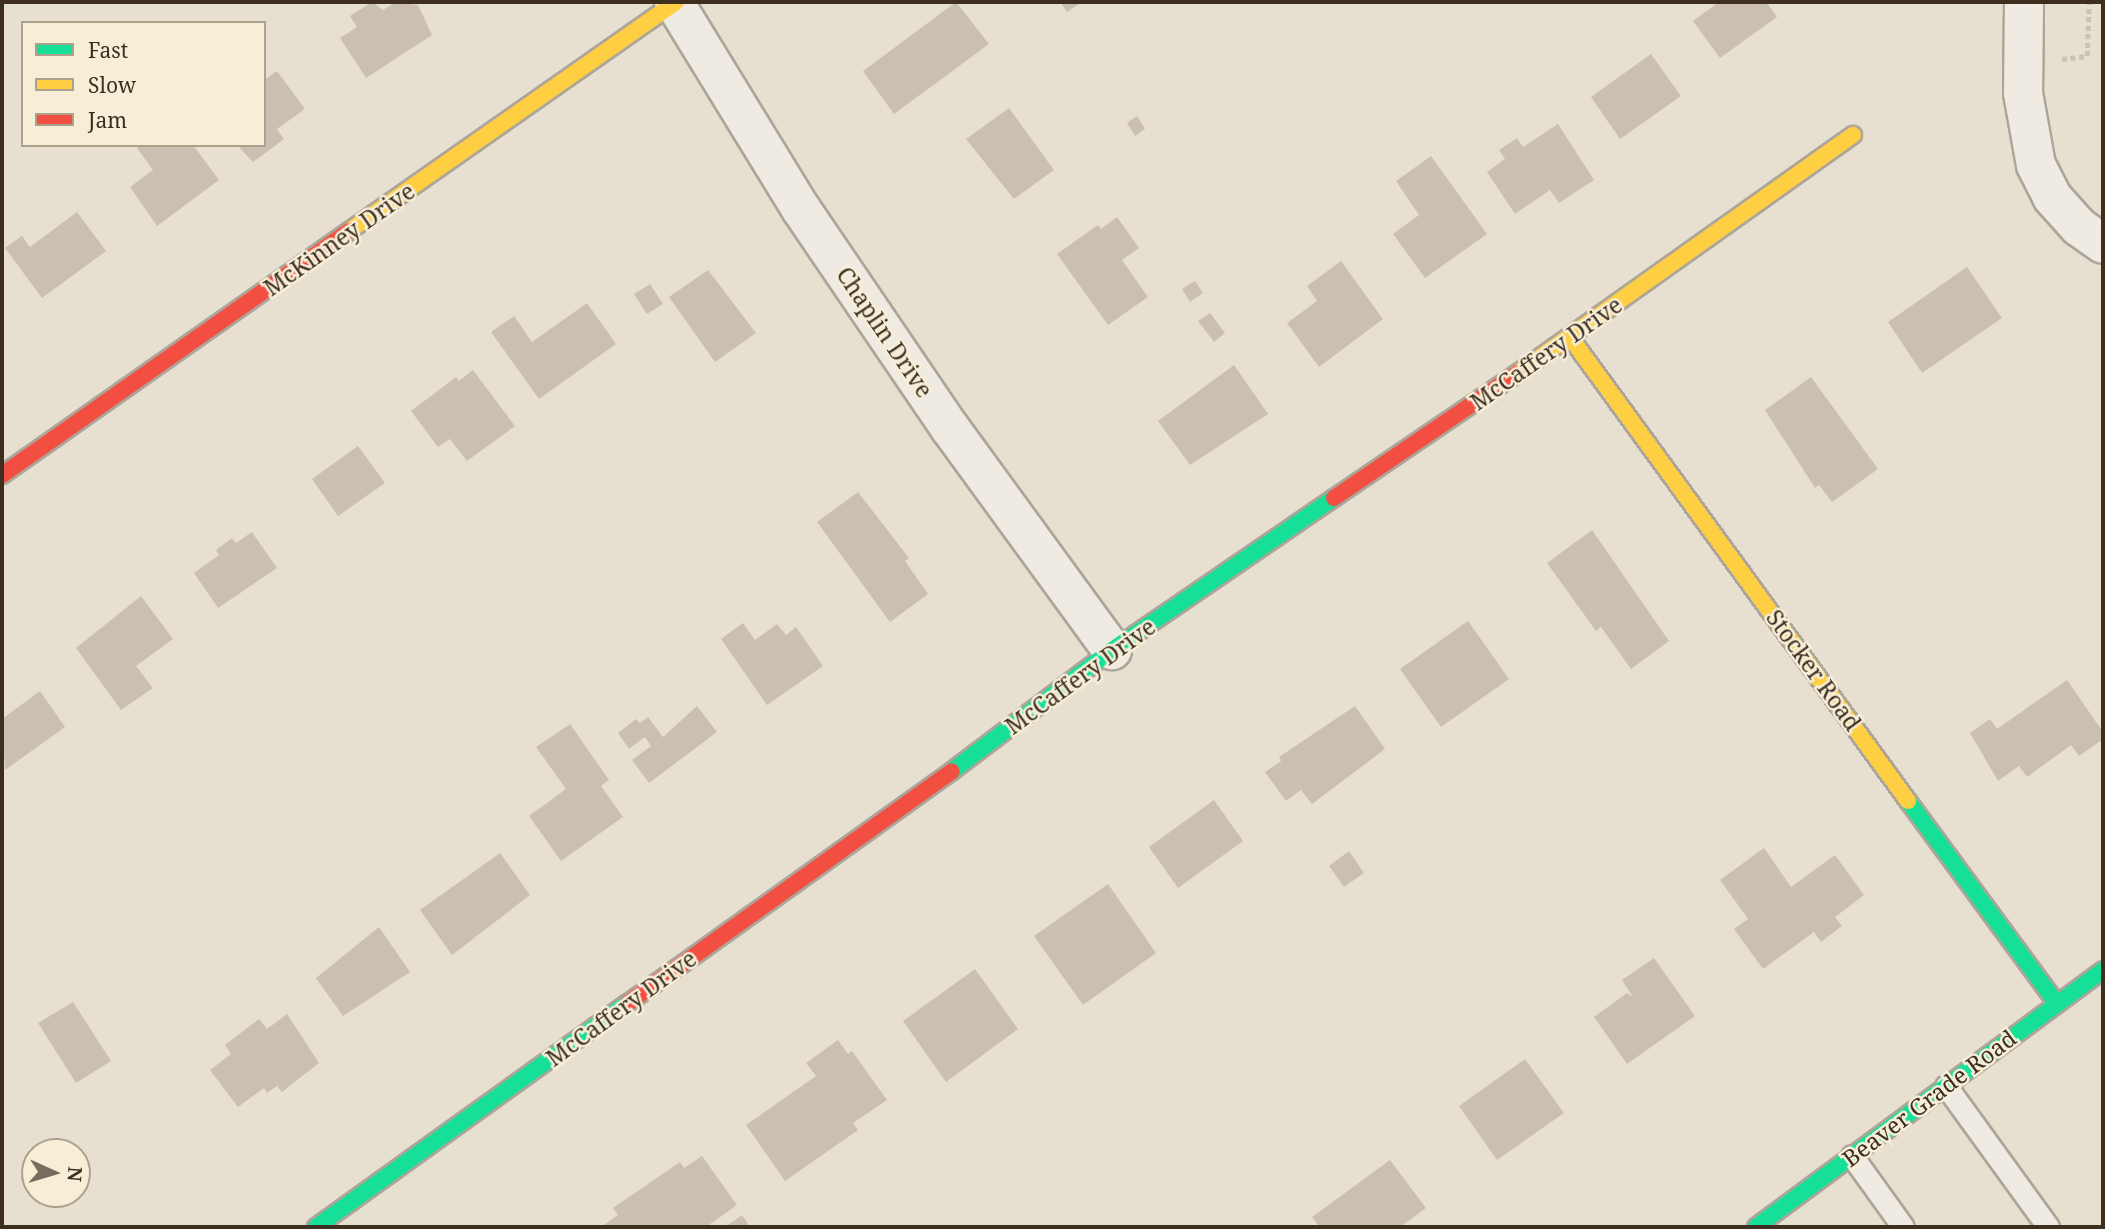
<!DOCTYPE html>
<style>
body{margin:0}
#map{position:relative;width:2105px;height:1229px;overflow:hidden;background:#e7e0d1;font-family:"Noto Serif",serif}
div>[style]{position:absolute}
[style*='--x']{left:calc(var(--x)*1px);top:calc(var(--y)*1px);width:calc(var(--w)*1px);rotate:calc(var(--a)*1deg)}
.building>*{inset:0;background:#cbbfb2}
.path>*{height:4.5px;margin-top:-2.25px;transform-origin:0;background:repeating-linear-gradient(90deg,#c8c2b9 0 5px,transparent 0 8.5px)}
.roads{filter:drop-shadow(2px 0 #ada599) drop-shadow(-2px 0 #ada599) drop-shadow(0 2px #ada599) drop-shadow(0 -2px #ada599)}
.lane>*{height:21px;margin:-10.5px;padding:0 10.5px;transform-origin:10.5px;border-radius:10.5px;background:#efebe3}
.street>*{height:38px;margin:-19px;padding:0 19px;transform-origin:19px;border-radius:19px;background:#efebe3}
.fast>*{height:16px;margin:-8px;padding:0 8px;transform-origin:8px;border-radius:8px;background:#16e098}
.slow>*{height:16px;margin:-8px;padding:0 8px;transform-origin:8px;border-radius:8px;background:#ffcf43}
.jam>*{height:16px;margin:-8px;padding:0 8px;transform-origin:8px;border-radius:8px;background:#f24e42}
span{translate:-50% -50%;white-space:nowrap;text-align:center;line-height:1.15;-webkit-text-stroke:5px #f7eed8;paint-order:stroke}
.street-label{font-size:23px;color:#3d2e20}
.frame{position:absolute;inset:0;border:4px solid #3d2e20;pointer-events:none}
.legend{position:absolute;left:21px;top:21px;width:245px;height:126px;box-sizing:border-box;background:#f7eed8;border:2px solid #ada18e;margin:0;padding:9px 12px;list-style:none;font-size:21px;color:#3d2e20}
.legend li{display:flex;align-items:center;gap:14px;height:35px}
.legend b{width:35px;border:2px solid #ada18e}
.north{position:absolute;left:21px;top:1138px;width:70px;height:70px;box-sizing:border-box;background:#f7eed8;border:2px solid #ada18e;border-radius:50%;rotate:94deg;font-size:19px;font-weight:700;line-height:28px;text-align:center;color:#3d2e20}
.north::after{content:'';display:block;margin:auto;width:24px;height:32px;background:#786c5e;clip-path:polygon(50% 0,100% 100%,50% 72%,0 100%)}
</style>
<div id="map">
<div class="building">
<i style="clip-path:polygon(372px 2px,383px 10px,396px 2px,418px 5px,432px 35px,366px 78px,340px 38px,357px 27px,350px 16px)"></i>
<i style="clip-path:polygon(956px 2px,989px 44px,894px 114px,863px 71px)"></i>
<i style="clip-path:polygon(1060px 2px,1082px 2px,1067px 12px)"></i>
<i style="clip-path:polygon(1719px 2px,1766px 2px,1777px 17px,1720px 58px,1693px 21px)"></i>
<i style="clip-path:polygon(1651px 54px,1681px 96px,1620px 139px,1591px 97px)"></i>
<i style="clip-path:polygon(277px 71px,305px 109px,277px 129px,284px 139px,253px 162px,237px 145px,264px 145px,264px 80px)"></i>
<i style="clip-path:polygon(1009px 108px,1054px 170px,1014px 199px,966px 139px)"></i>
<i style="clip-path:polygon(1137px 116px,1145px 129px,1135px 136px,1127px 123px)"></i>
<i style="clip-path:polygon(1558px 124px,1594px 180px,1559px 203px,1550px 190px,1515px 214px,1487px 172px,1505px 159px,1499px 150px,1517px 138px,1523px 147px)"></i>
<i style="clip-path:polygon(141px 145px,193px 145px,219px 180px,157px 226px,130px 187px,153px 170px,137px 148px)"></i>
<i style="clip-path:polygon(1431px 156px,1487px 234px,1425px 278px,1393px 234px,1419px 215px,1396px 181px)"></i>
<i style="clip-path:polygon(77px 212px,106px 251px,42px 298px,5px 248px,22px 236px,30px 247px)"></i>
<i style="clip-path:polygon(1117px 217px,1139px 248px,1122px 260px,1148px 297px,1108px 325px,1057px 254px,1098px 225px,1101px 229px)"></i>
<i style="clip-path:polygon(1341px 261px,1383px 319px,1319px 367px,1287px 323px,1317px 301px,1307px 286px)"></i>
<i style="clip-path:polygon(1967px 267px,2002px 318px,1922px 373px,1888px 322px)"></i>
<i style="clip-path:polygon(708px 270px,756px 333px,715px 362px,669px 297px)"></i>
<i style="clip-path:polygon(1195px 281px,1203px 293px,1190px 302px,1182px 289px)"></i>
<i style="clip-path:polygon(650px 284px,663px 304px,647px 314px,634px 294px)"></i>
<i style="clip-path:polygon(587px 303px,616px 344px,539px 399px,491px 332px,514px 316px,532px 342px)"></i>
<i style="clip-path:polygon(1210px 313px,1225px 333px,1214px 342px,1198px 321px)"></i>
<i style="clip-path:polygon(1234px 365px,1268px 414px,1190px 465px,1158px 421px)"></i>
<i style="clip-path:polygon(473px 370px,515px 426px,467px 461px,450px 439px,438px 447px,411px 411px,456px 377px,459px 381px)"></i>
<i style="clip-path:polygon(1811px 377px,1878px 469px,1832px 502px,1819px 485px,1815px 488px,1765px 410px)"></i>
<i style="clip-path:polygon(358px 446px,385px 483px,338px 516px,312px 479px)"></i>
<i style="clip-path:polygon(858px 492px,909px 558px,905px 561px,928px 594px,890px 622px,817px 522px)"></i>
<i style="clip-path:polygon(1592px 530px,1669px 641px,1631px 669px,1601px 627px,1596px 631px,1547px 563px)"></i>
<i style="clip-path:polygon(252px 532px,277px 568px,218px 608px,194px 573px,219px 555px,216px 550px,232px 538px,236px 543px)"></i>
<i style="clip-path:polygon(141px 596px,173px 639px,136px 666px,153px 688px,121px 710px,76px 648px)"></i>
<i style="clip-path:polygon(1468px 621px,1509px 679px,1441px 727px,1400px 669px)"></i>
<i style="clip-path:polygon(743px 623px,755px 640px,777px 624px,786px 635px,796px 627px,823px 666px,767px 705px,721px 639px)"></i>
<i style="clip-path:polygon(2067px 680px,2103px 732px,2103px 739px,2079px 756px,2071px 745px,2027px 777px,2019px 766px,1998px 781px,1970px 733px,1990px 719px,1997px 729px)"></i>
<i style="clip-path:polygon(40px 691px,65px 727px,5px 770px,2px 719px)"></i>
<i style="clip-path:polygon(697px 706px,717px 732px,649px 783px,632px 760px,651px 746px,645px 737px,629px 749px,618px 733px,636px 719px,640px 723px,648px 717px,663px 737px)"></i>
<i style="clip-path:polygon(1355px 706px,1385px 749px,1312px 804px,1301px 790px,1286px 801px,1265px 772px,1281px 761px,1279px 757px)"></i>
<i style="clip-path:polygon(570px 724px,609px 780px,601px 786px,623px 817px,561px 861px,529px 816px,566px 789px,536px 747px)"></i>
<i style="clip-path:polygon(1214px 800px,1243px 841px,1178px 888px,1149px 847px)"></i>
<i style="clip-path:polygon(1764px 848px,1791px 887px,1835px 855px,1864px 895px,1835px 917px,1842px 926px,1821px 942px,1814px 932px,1763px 969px,1734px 929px,1748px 919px,1720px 880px)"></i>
<i style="clip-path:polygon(1349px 851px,1364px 873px,1344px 887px,1329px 866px)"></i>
<i style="clip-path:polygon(500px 853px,530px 895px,452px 955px,420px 910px)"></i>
<i style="clip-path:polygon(1108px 884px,1156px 953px,1083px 1005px,1034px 936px)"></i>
<i style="clip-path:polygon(379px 927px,410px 972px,343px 1016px,316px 978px)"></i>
<i style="clip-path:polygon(1654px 958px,1695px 1016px,1627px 1064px,1594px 1017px,1627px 993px,1633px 997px,1622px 980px)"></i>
<i style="clip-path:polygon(975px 969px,1018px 1029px,946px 1082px,903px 1021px)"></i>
<i style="clip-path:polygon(73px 1002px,111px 1061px,76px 1083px,38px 1023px)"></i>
<i style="clip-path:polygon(287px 1014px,319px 1063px,282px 1092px,277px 1086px,267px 1093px,264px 1088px,238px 1107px,210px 1070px,231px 1054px,225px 1045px,259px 1019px,267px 1029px)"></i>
<i style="clip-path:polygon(838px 1040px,848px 1054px,852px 1051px,887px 1100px,853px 1123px,858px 1130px,785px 1181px,746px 1125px,816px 1076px,806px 1063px)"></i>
<i style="clip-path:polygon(1525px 1059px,1564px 1113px,1497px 1160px,1459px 1106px)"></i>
<i style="clip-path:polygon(702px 1156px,737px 1205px,706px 1227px,601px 1227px,618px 1215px,613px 1208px,680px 1162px,684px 1168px)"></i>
<i style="clip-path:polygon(1390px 1160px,1426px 1208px,1400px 1227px,1319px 1227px,1312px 1217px)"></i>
<i style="clip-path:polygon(742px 1215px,750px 1227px,725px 1227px)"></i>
</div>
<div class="path">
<i style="--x:2062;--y:59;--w:25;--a:-7"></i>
<i style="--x:2087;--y:56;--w:54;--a:-87.9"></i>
</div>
<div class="roads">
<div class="lane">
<i style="--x:1946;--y:1086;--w:174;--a:54.1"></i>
<i style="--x:1852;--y:1156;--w:87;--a:54.3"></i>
</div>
<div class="street">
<i style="--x:674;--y:2;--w:243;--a:58.5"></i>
<i style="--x:801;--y:209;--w:265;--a:55.8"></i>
<i style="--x:950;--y:428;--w:275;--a:53.9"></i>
<i style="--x:2024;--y:2;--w:91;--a:90.6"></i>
<i style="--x:2023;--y:93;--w:73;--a:79.8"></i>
<i style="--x:2036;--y:165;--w:36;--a:63"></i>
<i style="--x:2052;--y:197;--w:40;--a:48"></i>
<i style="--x:2079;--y:227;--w:29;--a:35"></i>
</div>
<div class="fast">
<i style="--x:952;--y:771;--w:201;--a:-37.1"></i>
<i style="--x:1112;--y:650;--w:269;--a:-34.4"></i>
<i style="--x:1908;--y:801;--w:252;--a:53.7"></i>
<i style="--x:316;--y:1227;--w:384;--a:-35.7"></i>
<i style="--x:1756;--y:1227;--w:432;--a:-36.5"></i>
</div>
<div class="slow">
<i style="--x:349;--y:231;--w:399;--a:-35"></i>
<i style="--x:1570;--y:337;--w:574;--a:53.93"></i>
<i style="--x:1518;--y:373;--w:411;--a:-35.4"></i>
</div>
<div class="jam">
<i style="--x:2;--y:475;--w:424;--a:-35.1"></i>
<i style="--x:1334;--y:498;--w:222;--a:-34.2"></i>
<i style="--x:628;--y:1003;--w:398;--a:-35.6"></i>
</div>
</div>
<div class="street-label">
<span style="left:339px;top:239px;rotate:-35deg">McKinney Drive</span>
<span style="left:885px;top:332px;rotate:56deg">Chaplin Drive</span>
<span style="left:1546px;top:353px;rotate:-35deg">McCaffery Drive</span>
<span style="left:1814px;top:670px;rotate:54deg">Stocker Road</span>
<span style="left:1080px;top:676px;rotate:-36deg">McCaffery Drive</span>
<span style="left:621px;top:1008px;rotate:-36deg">McCaffery Drive</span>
<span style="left:1929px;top:1098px;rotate:-37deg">Beaver Grade Road</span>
</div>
<div class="frame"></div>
<ul class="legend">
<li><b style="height:9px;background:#16e098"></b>Fast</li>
<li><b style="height:9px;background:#ffcf43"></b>Slow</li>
<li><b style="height:9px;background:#f24e42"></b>Jam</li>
</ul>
<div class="north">N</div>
</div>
